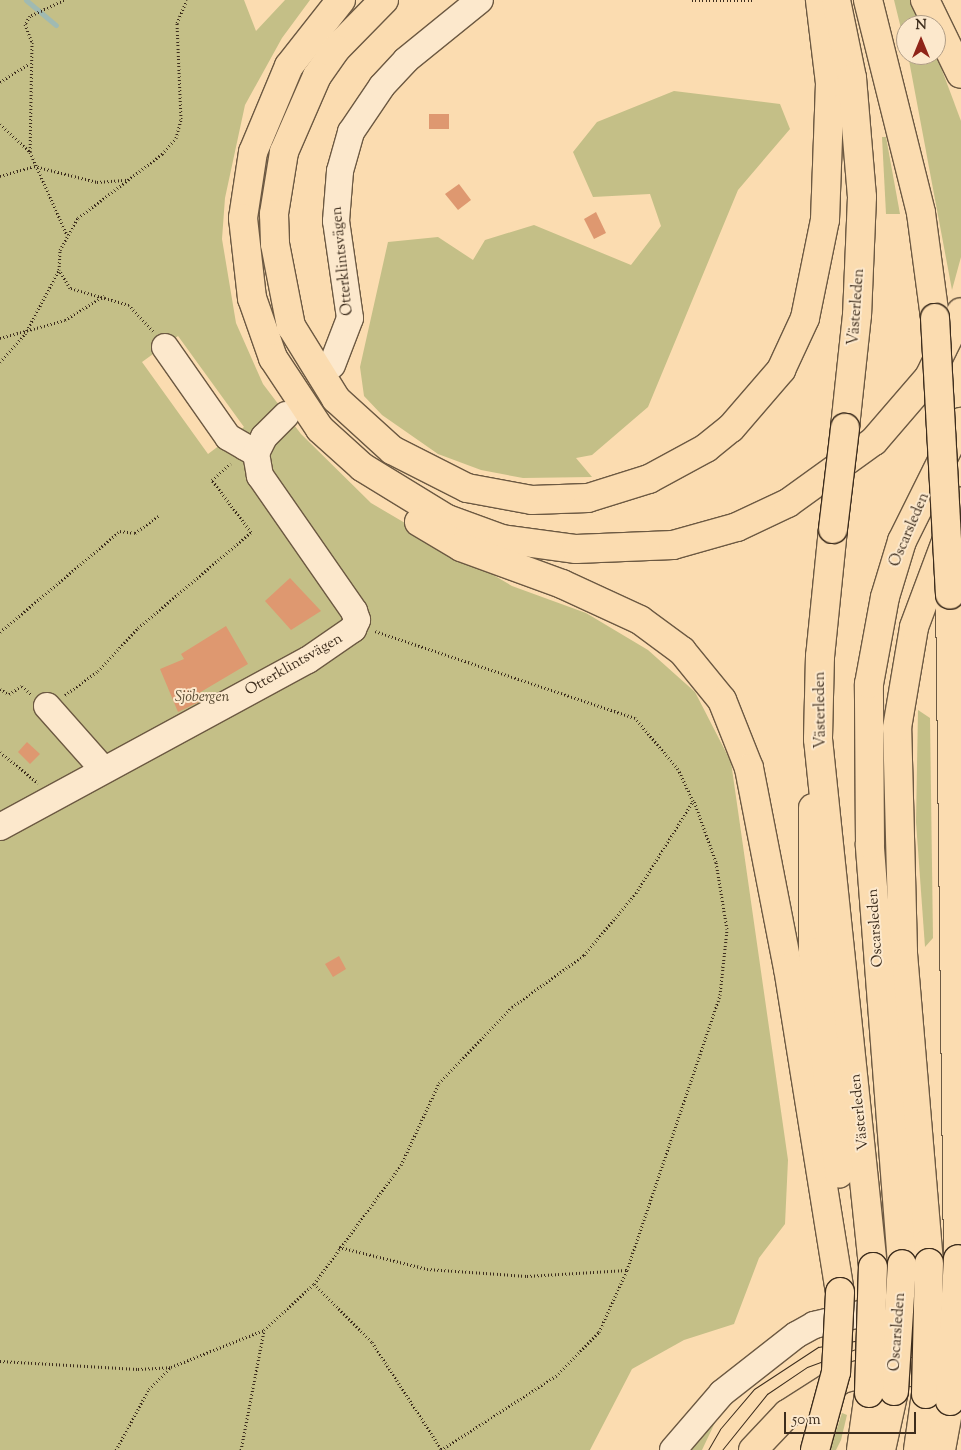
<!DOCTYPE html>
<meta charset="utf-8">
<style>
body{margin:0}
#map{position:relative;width:961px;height:1450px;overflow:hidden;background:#fbdcb0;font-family:"Sorts Mill Goudy",serif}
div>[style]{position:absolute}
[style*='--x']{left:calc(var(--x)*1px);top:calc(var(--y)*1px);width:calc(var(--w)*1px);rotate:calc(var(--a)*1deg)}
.green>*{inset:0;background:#c4bf87}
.stream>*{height:5px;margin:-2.5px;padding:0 2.5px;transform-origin:2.5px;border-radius:2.5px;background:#a0bab2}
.building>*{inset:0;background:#de9870}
.path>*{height:3px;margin-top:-1.5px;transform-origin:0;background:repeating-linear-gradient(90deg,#3d2d1d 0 1px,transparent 0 3.5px)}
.roads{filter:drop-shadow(1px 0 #6c5942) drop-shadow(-1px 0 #6c5942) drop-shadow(0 1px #6c5942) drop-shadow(0 -1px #6c5942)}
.minor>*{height:26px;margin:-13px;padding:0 13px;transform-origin:13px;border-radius:13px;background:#fce8cc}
.highway>*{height:28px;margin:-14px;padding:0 14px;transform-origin:14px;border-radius:14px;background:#fbdcb0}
.tram>*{height:1px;margin:-0.5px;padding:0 0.5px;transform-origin:0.5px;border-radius:0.5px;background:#3d2d1d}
.bridges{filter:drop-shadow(1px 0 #3d2d1d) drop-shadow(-1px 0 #3d2d1d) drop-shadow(0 1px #3d2d1d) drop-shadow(0 -1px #3d2d1d)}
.highway-bridge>*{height:28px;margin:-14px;padding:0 14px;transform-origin:14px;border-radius:14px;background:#fbdcb0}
span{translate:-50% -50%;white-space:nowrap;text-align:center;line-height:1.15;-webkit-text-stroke:4px #fce8cc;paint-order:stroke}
.street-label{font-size:15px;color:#3d2d1d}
.park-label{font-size:15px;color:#584a32;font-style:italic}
.north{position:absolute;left:896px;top:15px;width:50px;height:50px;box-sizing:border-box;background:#fce8cc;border:1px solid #b09d86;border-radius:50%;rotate:0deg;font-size:14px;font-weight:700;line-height:20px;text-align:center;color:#3d2d1d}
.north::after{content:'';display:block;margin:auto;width:18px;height:22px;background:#8f2418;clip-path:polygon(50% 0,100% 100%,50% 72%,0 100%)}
.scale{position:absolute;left:784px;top:1412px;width:132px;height:22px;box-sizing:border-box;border:2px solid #3d2d1d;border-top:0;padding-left:6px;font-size:15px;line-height:18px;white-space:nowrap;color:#3d2d1d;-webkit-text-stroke:4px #fce8cc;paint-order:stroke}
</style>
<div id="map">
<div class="green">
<i style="clip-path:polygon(evenodd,0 0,244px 0,256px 31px,285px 0,310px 0,282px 38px,245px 105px,225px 198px,222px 239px,236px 323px,263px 384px,301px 434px,371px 503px,512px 586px,586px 613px,648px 650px,695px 692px,731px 762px,788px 1160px,785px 1224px,759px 1258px,734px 1324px,684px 1340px,632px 1369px,590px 1450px,0 1450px,0 0,178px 336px,244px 427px,208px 454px,142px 362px,178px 336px)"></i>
<i style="clip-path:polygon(894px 0,911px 0,923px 25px,906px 25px,906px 49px)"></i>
<i style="clip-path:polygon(936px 54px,961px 121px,961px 257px,952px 290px,908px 55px)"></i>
<i style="clip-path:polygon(674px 91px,780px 104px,790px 129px,738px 190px,648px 407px,592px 455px,576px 458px,592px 477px,523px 478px,481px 470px,438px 454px,382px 415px,364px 396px,360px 367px,388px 242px,438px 237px,473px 260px,485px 240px,534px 225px,631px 265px,661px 226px,650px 194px,593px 197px,573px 152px,597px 122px)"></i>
<i style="clip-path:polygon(882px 137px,886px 137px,900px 214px,886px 214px)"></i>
<i style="clip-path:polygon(918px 710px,930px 718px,933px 938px,925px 947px,916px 822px)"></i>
<i style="clip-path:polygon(720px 1412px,702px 1450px,683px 1450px)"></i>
<i style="clip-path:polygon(842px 1413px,847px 1415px,841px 1440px,836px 1450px,830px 1450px)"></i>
</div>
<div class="stream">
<i style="--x:26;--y:0;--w:39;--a:40"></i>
</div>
<div class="building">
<i style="clip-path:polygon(429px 114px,449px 114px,449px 129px,429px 129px)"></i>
<i style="clip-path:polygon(459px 184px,471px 200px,458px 210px,445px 194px)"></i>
<i style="clip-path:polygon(596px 212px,606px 233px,594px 239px,584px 219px)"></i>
<i style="clip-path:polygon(290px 578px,321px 611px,291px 630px,265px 601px)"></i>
<i style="clip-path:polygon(226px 626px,248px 664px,199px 693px,203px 700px,178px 712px,160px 669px,184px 659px,181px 654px)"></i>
<i style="clip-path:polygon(27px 742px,40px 754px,30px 764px,18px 752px)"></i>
<i style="clip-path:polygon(339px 956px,346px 969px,333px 977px,325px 964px)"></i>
</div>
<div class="path">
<i style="--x:64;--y:0;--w:38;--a:155"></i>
<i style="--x:30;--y:16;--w:9;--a:122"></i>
<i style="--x:25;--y:24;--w:19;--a:69"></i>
<i style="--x:32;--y:42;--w:110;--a:91"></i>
<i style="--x:30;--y:152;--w:91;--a:66"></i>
<i style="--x:692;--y:0;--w:62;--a:0"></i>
<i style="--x:0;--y:82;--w:34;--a:-32"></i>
<i style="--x:0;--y:124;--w:41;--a:43"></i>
<i style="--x:0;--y:176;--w:35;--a:-16"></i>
<i style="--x:34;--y:166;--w:65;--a:14.3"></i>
<i style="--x:97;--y:182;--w:31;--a:-4"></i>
<i style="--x:153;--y:331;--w:35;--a:-133"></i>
<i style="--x:129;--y:305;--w:61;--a:-163.9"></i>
<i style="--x:70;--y:288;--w:21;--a:-121"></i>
<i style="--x:59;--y:270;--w:20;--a:-87"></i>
<i style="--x:60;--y:250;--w:37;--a:-61"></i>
<i style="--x:78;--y:218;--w:106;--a:-37.3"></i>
<i style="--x:162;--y:154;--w:21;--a:-49"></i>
<i style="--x:176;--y:138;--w:20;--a:-75"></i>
<i style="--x:181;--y:119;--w:96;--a:-92.4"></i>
<i style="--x:177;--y:23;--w:25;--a:-67"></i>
<i style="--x:0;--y:338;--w:67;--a:-15.5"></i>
<i style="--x:65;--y:320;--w:46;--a:-31.6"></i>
<i style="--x:0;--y:362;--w:38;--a:-48"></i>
<i style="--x:25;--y:334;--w:72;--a:-62"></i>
<i style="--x:0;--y:632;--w:157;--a:-40.1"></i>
<i style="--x:120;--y:531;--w:15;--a:8"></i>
<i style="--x:135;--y:533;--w:29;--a:-36"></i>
<i style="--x:0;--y:689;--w:10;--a:29"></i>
<i style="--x:9;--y:694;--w:15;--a:-32"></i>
<i style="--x:22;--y:686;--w:12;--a:42"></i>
<i style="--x:65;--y:695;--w:41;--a:-36"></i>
<i style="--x:98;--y:671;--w:59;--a:-47.1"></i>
<i style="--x:138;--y:628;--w:148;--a:-40.3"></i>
<i style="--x:251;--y:532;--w:65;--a:-126.9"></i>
<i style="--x:212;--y:480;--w:25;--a:-42"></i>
<i style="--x:0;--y:752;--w:49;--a:39.2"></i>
<i style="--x:339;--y:1247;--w:91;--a:14"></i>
<i style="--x:427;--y:1269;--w:100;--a:4"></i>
<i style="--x:527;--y:1276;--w:100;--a:-3.4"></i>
<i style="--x:314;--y:1284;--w:82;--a:45"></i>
<i style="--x:372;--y:1342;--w:129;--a:57.1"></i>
<i style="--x:0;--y:1361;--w:138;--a:3.3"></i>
<i style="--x:138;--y:1369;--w:33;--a:-3"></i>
<i style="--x:171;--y:1367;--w:100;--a:-21.7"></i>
<i style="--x:264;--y:1330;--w:68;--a:-42.6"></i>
<i style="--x:314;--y:1284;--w:147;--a:-53.8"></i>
<i style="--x:401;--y:1165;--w:90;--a:-65.1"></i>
<i style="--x:439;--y:1083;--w:105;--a:-46.2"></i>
<i style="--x:512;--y:1007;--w:89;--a:-35.8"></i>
<i style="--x:584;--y:955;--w:81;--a:-50"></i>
<i style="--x:636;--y:893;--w:108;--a:-58.2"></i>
<i style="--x:693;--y:801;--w:35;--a:-115"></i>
<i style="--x:678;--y:769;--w:67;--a:-130.1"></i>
<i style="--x:635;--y:718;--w:274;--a:-161.5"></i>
<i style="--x:116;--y:1450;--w:69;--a:-61.6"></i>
<i style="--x:149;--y:1389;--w:30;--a:-45"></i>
<i style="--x:241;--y:1450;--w:122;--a:-79.1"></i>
<i style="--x:441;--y:1450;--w:137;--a:-32.8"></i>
<i style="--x:556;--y:1376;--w:62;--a:-45.7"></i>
<i style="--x:599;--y:1332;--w:68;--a:-65.7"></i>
<i style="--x:627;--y:1270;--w:290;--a:-71.3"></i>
<i style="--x:720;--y:995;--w:66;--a:-83.9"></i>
<i style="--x:727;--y:929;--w:68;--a:-99.3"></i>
<i style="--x:716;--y:862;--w:65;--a:-109.8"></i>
</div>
<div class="roads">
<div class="minor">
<i style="--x:165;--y:347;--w:110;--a:55"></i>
<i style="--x:228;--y:437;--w:20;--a:30"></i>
<i style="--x:245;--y:447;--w:13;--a:29"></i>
<i style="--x:256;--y:453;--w:18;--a:-63"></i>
<i style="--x:264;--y:437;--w:31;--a:-45"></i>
<i style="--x:332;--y:365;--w:50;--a:-69"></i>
<i style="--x:350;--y:318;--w:98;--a:-98.2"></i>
<i style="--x:336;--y:221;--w:50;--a:-85.4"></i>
<i style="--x:340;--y:171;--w:41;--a:-74.2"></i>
<i style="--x:351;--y:132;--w:55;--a:-56"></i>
<i style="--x:382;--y:86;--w:35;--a:-47"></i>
<i style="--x:406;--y:60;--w:95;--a:-39"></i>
<i style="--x:47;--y:706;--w:84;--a:48.4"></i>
<i style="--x:0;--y:827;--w:350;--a:-28.5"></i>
<i style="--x:308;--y:660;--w:55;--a:-34.6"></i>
<i style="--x:353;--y:629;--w:10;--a:-66"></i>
<i style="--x:357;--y:620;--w:9;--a:-108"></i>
<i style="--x:354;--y:611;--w:165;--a:-124.8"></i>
<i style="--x:260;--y:476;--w:23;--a:-100"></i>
<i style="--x:673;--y:1450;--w:75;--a:-49.3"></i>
<i style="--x:722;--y:1393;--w:94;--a:-38.1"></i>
<i style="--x:796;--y:1335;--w:21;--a:-29"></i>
<i style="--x:814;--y:1325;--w:51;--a:-13.5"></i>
<i style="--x:864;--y:1313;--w:28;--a:-2"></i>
</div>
<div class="highway">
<i style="--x:341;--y:0;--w:84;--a:128.2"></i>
<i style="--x:289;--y:66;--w:93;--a:112.7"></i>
<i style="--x:253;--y:152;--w:67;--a:98.6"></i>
<i style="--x:243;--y:218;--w:81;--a:83.6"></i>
<i style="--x:252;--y:298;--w:64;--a:70.7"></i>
<i style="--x:273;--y:358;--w:85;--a:56.5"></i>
<i style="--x:320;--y:429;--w:57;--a:42.1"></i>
<i style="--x:362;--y:467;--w:100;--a:31.5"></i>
<i style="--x:447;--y:519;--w:59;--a:20"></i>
<i style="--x:502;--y:539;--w:75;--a:7.7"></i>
<i style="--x:576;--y:549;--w:97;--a:-2.4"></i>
<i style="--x:673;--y:545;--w:66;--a:-15.7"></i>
<i style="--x:737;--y:527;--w:56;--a:-25.2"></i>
<i style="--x:788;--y:503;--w:106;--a:-35.8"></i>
<i style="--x:874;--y:441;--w:84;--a:-49.3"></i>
<i style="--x:929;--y:377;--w:72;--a:-63.8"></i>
<i style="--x:384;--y:0;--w:69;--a:134.4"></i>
<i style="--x:336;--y:49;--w:33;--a:125"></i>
<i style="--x:317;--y:76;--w:83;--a:113.5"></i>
<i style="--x:284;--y:152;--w:63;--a:99.2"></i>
<i style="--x:274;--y:214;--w:30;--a:88"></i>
<i style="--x:275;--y:244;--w:84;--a:79"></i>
<i style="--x:291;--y:326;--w:86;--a:58.3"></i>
<i style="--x:336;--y:399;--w:76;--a:42.3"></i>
<i style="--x:392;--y:450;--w:84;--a:26.9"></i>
<i style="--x:467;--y:488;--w:66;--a:10.5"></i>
<i style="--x:532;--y:500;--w:56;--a:-2"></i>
<i style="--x:588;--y:498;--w:64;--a:-17.3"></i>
<i style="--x:649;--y:479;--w:65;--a:-28.5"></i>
<i style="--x:706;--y:448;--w:32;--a:-39"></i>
<i style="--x:731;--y:428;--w:77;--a:-49.2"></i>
<i style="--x:781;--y:370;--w:57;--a:-65.2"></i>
<i style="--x:805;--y:318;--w:100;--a:-78.5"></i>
<i style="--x:825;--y:220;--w:137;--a:-87.9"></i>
<i style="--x:830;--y:83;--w:84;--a:-96.9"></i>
<i style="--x:836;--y:0;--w:80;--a:78.4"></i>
<i style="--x:852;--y:78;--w:119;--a:85.2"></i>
<i style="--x:862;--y:197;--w:118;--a:92.4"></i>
<i style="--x:857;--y:315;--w:114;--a:96.1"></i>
<i style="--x:868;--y:0;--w:219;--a:76"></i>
<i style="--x:921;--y:213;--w:106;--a:82.4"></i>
<i style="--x:925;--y:0;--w:82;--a:64.1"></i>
<i style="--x:419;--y:522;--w:49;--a:30.8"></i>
<i style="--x:461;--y:547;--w:108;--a:20.1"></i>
<i style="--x:562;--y:584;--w:86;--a:24.8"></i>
<i style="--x:640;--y:620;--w:52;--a:36.4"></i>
<i style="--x:682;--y:651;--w:63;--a:50.8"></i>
<i style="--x:722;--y:700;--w:73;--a:68.3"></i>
<i style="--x:749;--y:768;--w:204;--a:79"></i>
<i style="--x:788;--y:968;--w:328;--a:80.9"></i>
<i style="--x:833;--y:529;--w:128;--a:95.8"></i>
<i style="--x:820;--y:656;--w:83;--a:91.4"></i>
<i style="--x:818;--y:739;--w:531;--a:84.05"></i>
<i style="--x:950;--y:595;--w:664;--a:89.31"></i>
<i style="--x:813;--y:808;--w:144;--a:90"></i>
<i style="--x:813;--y:952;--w:223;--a:83.3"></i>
<i style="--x:929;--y:1263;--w:313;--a:-94.8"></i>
<i style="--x:903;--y:951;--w:223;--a:-91.5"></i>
<i style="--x:897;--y:728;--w:102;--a:-80.4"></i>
<i style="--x:914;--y:627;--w:134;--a:-69.5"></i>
<i style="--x:902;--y:1264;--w:421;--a:-94.4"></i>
<i style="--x:870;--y:844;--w:160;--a:-90.4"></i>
<i style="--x:869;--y:684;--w:88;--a:-79.6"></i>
<i style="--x:885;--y:597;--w:59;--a:-73.1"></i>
<i style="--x:902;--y:541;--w:133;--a:-63.6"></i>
<i style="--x:753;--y:1450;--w:50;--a:-46.6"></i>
<i style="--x:787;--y:1414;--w:65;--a:-32.5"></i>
<i style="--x:842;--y:1379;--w:30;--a:-14"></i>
<i style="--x:871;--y:1372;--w:42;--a:0"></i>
<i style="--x:913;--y:1372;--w:36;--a:16"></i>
<i style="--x:861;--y:1450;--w:58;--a:-82"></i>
<i style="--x:881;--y:1450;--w:60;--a:-77.6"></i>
<i style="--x:918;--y:1450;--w:57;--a:-81.9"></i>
<i style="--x:941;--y:1450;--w:50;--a:-79.6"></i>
</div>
</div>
<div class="tram">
<i style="--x:708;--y:1450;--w:24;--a:-60"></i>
<i style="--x:720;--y:1429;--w:52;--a:-49.6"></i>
<i style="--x:754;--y:1389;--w:77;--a:-33.3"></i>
<i style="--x:818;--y:1347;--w:93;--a:-9.3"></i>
<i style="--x:910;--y:1332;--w:51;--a:7.8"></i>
<i style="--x:722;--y:1450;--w:72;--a:-51.2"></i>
<i style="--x:767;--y:1394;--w:48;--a:-34"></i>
<i style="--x:807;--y:1367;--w:58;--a:-20.3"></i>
<i style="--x:861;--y:1347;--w:49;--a:-8.1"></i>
<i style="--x:910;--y:1340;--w:51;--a:7.8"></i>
</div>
<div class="bridges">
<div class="highway-bridge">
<i style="--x:935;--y:318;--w:277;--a:86.9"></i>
<i style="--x:833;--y:529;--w:102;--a:-83.2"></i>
<i style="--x:894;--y:1391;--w:127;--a:-86.4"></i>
<i style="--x:869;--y:1393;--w:126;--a:-88.2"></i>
<i style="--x:926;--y:1394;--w:131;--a:-88.7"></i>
<i style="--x:950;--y:1401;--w:142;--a:-86.8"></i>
<i style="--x:815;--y:1450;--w:81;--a:-74.9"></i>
<i style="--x:836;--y:1372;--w:80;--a:-87.1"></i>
</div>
</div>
<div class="street-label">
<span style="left:343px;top:261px;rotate:-96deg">Otterklintsvägen</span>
<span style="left:857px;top:307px;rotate:-86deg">Västerleden</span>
<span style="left:910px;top:530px;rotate:-67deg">Oscarsleden</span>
<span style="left:294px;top:665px;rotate:-30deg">Otterklintsvägen</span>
<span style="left:821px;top:710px;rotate:-91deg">Västerleden</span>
<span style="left:876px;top:928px;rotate:-94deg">Oscarsleden</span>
<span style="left:860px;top:1112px;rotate:-96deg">Västerleden</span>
<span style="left:898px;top:1332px;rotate:-86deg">Oscarsleden</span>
</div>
<div class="park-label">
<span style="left:202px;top:698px">Sjöbergen</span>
</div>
<div class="north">N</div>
<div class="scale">50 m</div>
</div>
